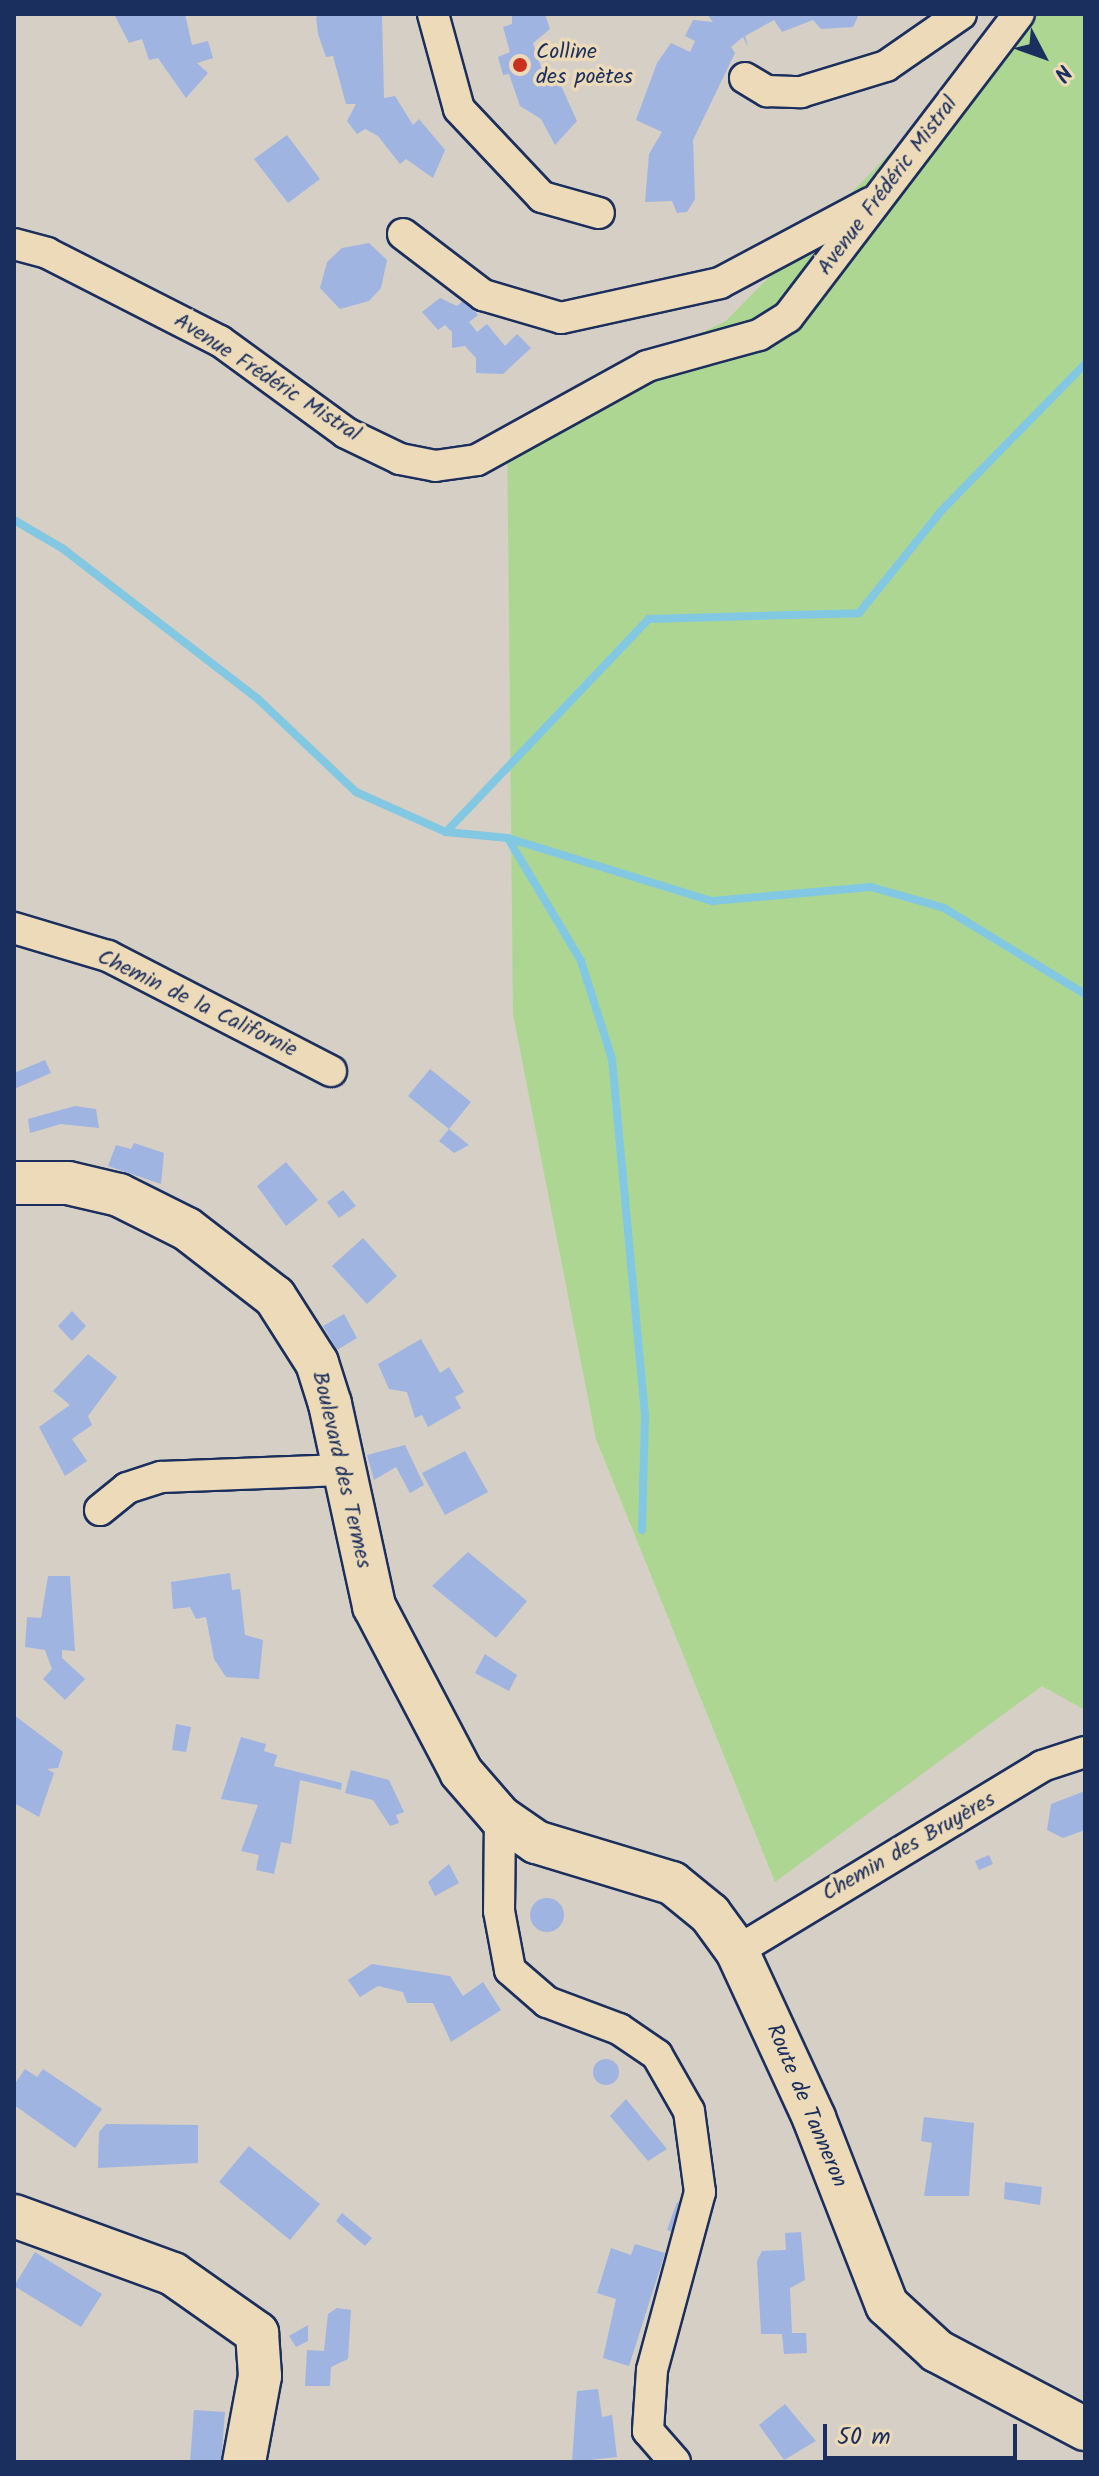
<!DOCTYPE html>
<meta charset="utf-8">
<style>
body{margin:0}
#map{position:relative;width:1099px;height:2476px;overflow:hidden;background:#d5cfc5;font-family:Kalam,sans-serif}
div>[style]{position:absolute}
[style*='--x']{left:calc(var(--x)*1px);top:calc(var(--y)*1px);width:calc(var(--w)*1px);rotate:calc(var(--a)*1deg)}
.green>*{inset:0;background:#aed693}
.stream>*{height:8px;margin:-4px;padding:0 4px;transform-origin:4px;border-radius:4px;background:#82c8e3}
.building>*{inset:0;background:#a0b4e2}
.round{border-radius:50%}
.roads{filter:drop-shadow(2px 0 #1b2f5e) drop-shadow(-2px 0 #1b2f5e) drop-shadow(0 2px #1b2f5e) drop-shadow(0 -2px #1b2f5e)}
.street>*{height:30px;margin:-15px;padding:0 15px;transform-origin:15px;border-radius:15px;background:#ecdab8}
.secondary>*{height:42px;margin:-21px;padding:0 21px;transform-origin:21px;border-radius:21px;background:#ecdab8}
.dots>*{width:22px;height:22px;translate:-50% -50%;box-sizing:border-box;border:4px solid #ecdab8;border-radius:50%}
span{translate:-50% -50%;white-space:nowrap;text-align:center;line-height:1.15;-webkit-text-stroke:7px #ecdab8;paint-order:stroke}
.poi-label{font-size:22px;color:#1b2f5e}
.left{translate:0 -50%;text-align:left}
.street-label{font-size:22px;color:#1b2f5e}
.frame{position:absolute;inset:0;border:16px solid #1b2f5e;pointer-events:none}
.north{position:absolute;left:1003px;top:16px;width:80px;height:80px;-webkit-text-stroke:6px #ecdab8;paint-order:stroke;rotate:131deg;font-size:22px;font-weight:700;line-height:32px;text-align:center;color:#1b2f5e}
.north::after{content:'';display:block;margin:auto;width:28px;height:36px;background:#1b2f5e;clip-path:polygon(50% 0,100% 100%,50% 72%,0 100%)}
.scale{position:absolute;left:823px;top:2424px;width:194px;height:36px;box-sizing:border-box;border:4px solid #1b2f5e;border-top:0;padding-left:10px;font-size:24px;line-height:28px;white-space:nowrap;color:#1b2f5e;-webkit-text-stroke:6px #ecdab8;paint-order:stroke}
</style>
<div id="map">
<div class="green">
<i style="clip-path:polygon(1026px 14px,1085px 14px,1085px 1710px,1042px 1686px,775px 1882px,596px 1439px,513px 1014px,507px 425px,726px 321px)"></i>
</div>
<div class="stream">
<i style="--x:14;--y:520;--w:56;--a:30.3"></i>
<i style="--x:62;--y:548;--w:247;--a:37.6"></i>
<i style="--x:258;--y:699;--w:135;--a:43.5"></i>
<i style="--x:356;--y:792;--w:98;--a:24"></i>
<i style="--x:446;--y:832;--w:62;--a:5.5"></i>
<i style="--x:508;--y:838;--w:214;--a:17.2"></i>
<i style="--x:712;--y:901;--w:160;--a:-5"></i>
<i style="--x:871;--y:887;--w:76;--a:16"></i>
<i style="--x:944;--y:908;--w:165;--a:31.4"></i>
<i style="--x:446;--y:832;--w:294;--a:-46.4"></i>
<i style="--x:649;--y:619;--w:210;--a:-1.6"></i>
<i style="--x:859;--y:613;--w:132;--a:-51.1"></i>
<i style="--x:942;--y:510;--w:204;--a:-45.6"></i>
<i style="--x:509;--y:840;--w:141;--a:59.2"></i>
<i style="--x:581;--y:961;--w:103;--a:72.4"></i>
<i style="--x:612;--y:1059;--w:360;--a:84.7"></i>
<i style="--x:645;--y:1417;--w:113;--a:91.5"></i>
</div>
<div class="building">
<i style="clip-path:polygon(114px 14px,185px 14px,192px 45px,208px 41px,213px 58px,197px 63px,208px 73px,186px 98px,158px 58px,149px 60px,142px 39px,129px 43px)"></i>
<i style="clip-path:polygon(382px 14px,384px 98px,395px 96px,413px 125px,419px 119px,445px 150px,433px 178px,406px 159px,400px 164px,378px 136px,365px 129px,357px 134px,347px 121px,356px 104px,346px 104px,333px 56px,326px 57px,318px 34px,316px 17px,322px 14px)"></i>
<i style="clip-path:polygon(512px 14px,545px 14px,550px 29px,533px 43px,544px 76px,558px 79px,577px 121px,555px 145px,541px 119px,520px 106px,509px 74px,503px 75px,498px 57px,510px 52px,503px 27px,512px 24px)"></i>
<i style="clip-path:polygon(707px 14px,859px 14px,853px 27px,821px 29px,813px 20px,782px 32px,774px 20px,745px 36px,748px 47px,743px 37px,731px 47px,735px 53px,693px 140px,695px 199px,687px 212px,677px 213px,672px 201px,645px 202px,649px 154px,662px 132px,636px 120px,657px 63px,671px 43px,690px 52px,695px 41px,685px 36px,693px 20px,713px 22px)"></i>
<i style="clip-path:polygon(287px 135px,320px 179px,288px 203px,254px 159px)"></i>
<i style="clip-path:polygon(369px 243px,387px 260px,381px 288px,369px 301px,340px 309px,320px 288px,327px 262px,342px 248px)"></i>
<i style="clip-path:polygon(440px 298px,457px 306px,465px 299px,478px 315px,469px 322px,477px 332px,487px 324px,505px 346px,517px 334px,531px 348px,503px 374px,476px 373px,476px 358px,465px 346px,452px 348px,452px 332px,445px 325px,438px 330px,422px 312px)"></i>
<i style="clip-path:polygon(45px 1060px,51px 1073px,14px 1089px,14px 1073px)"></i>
<i style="clip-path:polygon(430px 1069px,471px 1102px,449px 1129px,469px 1145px,454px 1153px,439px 1141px,449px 1129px,408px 1096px)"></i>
<i style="clip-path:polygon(75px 1106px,96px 1109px,99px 1128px,61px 1124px,30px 1133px,28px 1119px)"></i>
<i style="clip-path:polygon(134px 1143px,164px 1153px,161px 1184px,108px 1166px,116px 1145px,131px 1149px)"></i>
<i style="clip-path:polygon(286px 1162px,318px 1200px,286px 1226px,257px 1186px)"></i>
<i style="clip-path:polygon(343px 1190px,356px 1206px,339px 1218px,327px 1202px)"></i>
<i style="clip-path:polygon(363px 1238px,397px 1276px,367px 1304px,332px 1266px)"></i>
<i style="clip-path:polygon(72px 1311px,86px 1326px,72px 1341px,58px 1326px)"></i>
<i style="clip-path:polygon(344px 1314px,357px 1338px,337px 1350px,323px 1326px)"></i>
<i style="clip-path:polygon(421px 1339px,440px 1373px,449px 1367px,464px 1392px,455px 1397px,461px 1408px,428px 1427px,422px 1415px,415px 1418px,407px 1392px,389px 1389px,378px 1364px)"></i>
<i style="clip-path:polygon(88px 1354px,117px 1377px,88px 1416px,92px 1425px,72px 1439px,87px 1461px,65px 1476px,39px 1427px,70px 1405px,53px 1391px)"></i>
<i style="clip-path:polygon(405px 1445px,424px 1485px,410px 1493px,396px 1467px,374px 1480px,367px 1455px)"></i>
<i style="clip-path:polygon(465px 1451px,488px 1492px,445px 1515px,422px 1473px)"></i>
<i style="clip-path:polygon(468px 1552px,527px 1601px,496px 1638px,432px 1586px)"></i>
<i style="clip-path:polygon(230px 1573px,232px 1590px,240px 1589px,245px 1635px,263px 1640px,259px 1679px,226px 1677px,214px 1659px,206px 1617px,196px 1619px,190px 1607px,173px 1609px,171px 1582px)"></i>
<i style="clip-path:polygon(48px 1576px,70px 1576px,75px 1651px,62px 1650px,62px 1658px,85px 1679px,65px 1700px,43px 1679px,52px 1669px,45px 1650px,25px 1647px,27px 1617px,41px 1618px)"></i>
<i style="clip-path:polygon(485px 1654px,517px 1675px,509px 1691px,475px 1673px)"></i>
<i style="clip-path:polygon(14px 1715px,63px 1752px,58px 1768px,47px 1769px,54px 1773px,39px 1817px,14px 1803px)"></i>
<i style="clip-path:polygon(176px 1724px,191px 1727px,186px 1752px,172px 1750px)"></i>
<i style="clip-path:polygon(241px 1737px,266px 1744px,264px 1751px,277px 1755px,274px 1766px,342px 1783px,341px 1790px,300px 1780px,291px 1844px,281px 1842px,274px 1874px,256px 1870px,259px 1855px,241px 1851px,258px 1805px,221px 1799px)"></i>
<i style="clip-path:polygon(351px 1770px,389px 1780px,404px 1812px,396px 1815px,399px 1823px,390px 1826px,373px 1800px,345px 1793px)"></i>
<i style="clip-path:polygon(1085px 1791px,1085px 1830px,1063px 1838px,1047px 1830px,1051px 1804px)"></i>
<i style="clip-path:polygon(989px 1855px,993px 1864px,979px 1870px,975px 1861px)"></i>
<i style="clip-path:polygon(449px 1864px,459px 1883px,435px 1896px,428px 1882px)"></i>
<i class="round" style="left:530px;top:1898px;width:34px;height:34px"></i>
<i style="clip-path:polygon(372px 1964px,450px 1976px,463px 1996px,483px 1982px,501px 2010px,451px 2042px,433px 2003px,407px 2003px,403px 1992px,378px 1986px,360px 1997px,348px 1980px)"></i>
<i class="round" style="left:593px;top:2059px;width:26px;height:26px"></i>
<i style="clip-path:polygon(25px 2069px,37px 2077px,43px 2069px,102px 2109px,75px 2148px,14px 2105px,14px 2085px)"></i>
<i style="clip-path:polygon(626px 2099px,667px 2149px,648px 2161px,610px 2116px)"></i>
<i style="clip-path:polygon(924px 2117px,974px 2123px,969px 2196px,924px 2196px,932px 2143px,921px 2141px)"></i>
<i style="clip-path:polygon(106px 2124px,198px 2125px,198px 2163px,98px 2168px,99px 2132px)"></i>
<i style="clip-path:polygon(249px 2146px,320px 2204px,290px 2240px,219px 2182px)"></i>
<i style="clip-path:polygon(1005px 2182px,1042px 2187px,1040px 2205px,1004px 2199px)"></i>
<i style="clip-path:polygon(677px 2202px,692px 2207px,684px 2236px,667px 2230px)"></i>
<i style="clip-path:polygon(342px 2213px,372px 2238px,365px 2246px,336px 2221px)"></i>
<i style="clip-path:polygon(801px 2232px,805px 2280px,790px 2288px,792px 2333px,806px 2333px,807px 2353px,784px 2354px,782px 2334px,761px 2334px,757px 2261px,762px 2251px,786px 2250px,785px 2233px)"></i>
<i style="clip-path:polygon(635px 2244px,665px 2253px,629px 2366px,603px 2358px,616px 2299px,597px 2293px,611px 2248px,631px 2255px)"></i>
<i style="clip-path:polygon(35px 2252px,102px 2294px,81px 2327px,14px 2286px)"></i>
<i style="clip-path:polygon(337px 2308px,351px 2310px,348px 2359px,331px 2367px,330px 2386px,305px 2386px,307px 2350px,324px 2351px,328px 2314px)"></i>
<i style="clip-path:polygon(308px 2325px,308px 2341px,296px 2347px,289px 2336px)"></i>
<i style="clip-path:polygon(598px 2389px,602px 2417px,612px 2415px,617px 2457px,572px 2462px,577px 2391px)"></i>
<i style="clip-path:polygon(785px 2404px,816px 2441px,784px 2460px,759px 2425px)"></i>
<i style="clip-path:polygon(194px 2410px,225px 2412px,221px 2462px,190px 2462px)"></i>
</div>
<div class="roads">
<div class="street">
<i style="--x:433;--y:14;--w:98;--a:74.7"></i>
<i style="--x:459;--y:109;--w:121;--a:46.7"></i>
<i style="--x:542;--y:197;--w:59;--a:15.7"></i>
<i style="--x:745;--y:78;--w:26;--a:31"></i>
<i style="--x:767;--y:91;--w:34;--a:2"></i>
<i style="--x:801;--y:92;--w:89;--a:-17"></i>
<i style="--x:886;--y:66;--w:91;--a:-34.7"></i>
<i style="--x:403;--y:234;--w:101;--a:37.3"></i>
<i style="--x:483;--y:295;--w:81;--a:16.4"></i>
<i style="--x:561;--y:318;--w:163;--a:-12.4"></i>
<i style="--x:720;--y:283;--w:170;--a:-28.1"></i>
<i style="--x:14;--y:244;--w:34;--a:15"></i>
<i style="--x:47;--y:253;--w:194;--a:27"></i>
<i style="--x:220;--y:341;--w:156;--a:36.1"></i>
<i style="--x:346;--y:433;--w:60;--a:25.7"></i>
<i style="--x:400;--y:459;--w:36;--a:11"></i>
<i style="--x:435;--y:466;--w:42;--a:-8.1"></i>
<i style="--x:477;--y:460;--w:194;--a:-28.9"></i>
<i style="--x:647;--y:366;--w:116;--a:-15.5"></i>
<i style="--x:759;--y:335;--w:34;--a:-32"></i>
<i style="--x:788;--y:317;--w:381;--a:-52.7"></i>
<i style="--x:14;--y:928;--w:98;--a:16.6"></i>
<i style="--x:108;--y:956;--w:251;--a:27.3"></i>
<i style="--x:100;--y:1510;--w:35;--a:-39"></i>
<i style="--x:127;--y:1488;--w:36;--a:-18"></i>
<i style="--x:161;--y:1477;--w:181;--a:-2.2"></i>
<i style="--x:500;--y:1817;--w:94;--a:90.6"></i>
<i style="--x:499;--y:1911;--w:60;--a:79.4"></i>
<i style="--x:510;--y:1970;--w:49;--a:40.9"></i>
<i style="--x:547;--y:2002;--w:77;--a:20.6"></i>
<i style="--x:619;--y:2029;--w:46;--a:34.4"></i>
<i style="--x:657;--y:2055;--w:64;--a:60.3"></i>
<i style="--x:689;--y:2111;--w:82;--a:82.3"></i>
<i style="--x:700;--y:2192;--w:184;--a:105.1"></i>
<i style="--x:652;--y:2370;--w:61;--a:93.8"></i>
<i style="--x:648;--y:2431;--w:41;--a:48.9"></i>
<i style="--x:737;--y:1951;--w:357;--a:-31.2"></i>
<i style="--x:1042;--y:1766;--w:45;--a:-18"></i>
</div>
<div class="secondary">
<i style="--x:14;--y:1183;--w:54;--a:0"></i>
<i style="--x:68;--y:1183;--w:52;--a:13.2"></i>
<i style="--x:119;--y:1195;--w:76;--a:26.6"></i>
<i style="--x:187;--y:1229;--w:111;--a:37.7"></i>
<i style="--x:275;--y:1297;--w:78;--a:57.5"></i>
<i style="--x:317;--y:1363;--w:43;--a:72.4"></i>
<i style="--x:330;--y:1404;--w:207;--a:77.7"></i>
<i style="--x:374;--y:1606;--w:187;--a:62.3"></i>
<i style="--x:461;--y:1772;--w:60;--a:49.1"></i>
<i style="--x:500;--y:1817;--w:44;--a:34.8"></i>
<i style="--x:536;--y:1842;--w:142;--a:16.8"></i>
<i style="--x:672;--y:1883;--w:49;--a:39.2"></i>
<i style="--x:710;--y:1914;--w:46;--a:53.9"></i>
<i style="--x:737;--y:1951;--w:184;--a:65.2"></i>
<i style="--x:814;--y:2118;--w:201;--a:68.7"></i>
<i style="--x:887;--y:2305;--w:68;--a:42.6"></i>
<i style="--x:937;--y:2351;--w:167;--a:27.8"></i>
<i style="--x:14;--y:2216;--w:169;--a:20"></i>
<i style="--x:173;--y:2274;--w:103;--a:35.1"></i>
<i style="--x:257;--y:2333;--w:43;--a:86"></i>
<i style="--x:260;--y:2376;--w:87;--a:100.5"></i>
</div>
</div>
<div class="dots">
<i style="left:520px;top:65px;background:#c8321e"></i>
</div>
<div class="poi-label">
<span class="left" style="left:536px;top:65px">Colline<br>des poètes</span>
</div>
<div class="street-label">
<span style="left:888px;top:186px;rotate:-53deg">Avenue Frédéric Mistral</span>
<span style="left:267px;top:378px;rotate:33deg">Avenue Frédéric Mistral</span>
<span style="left:197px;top:1004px;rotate:26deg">Chemin de la Californie</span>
<span style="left:341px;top:1470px;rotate:77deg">Boulevard des Termes</span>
<span style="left:909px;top:1847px;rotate:-30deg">Chemin des Bruyères</span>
<span style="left:806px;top:2106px;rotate:67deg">Route de Tanneron</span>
</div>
<div class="frame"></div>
<div class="north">N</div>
<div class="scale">50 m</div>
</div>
